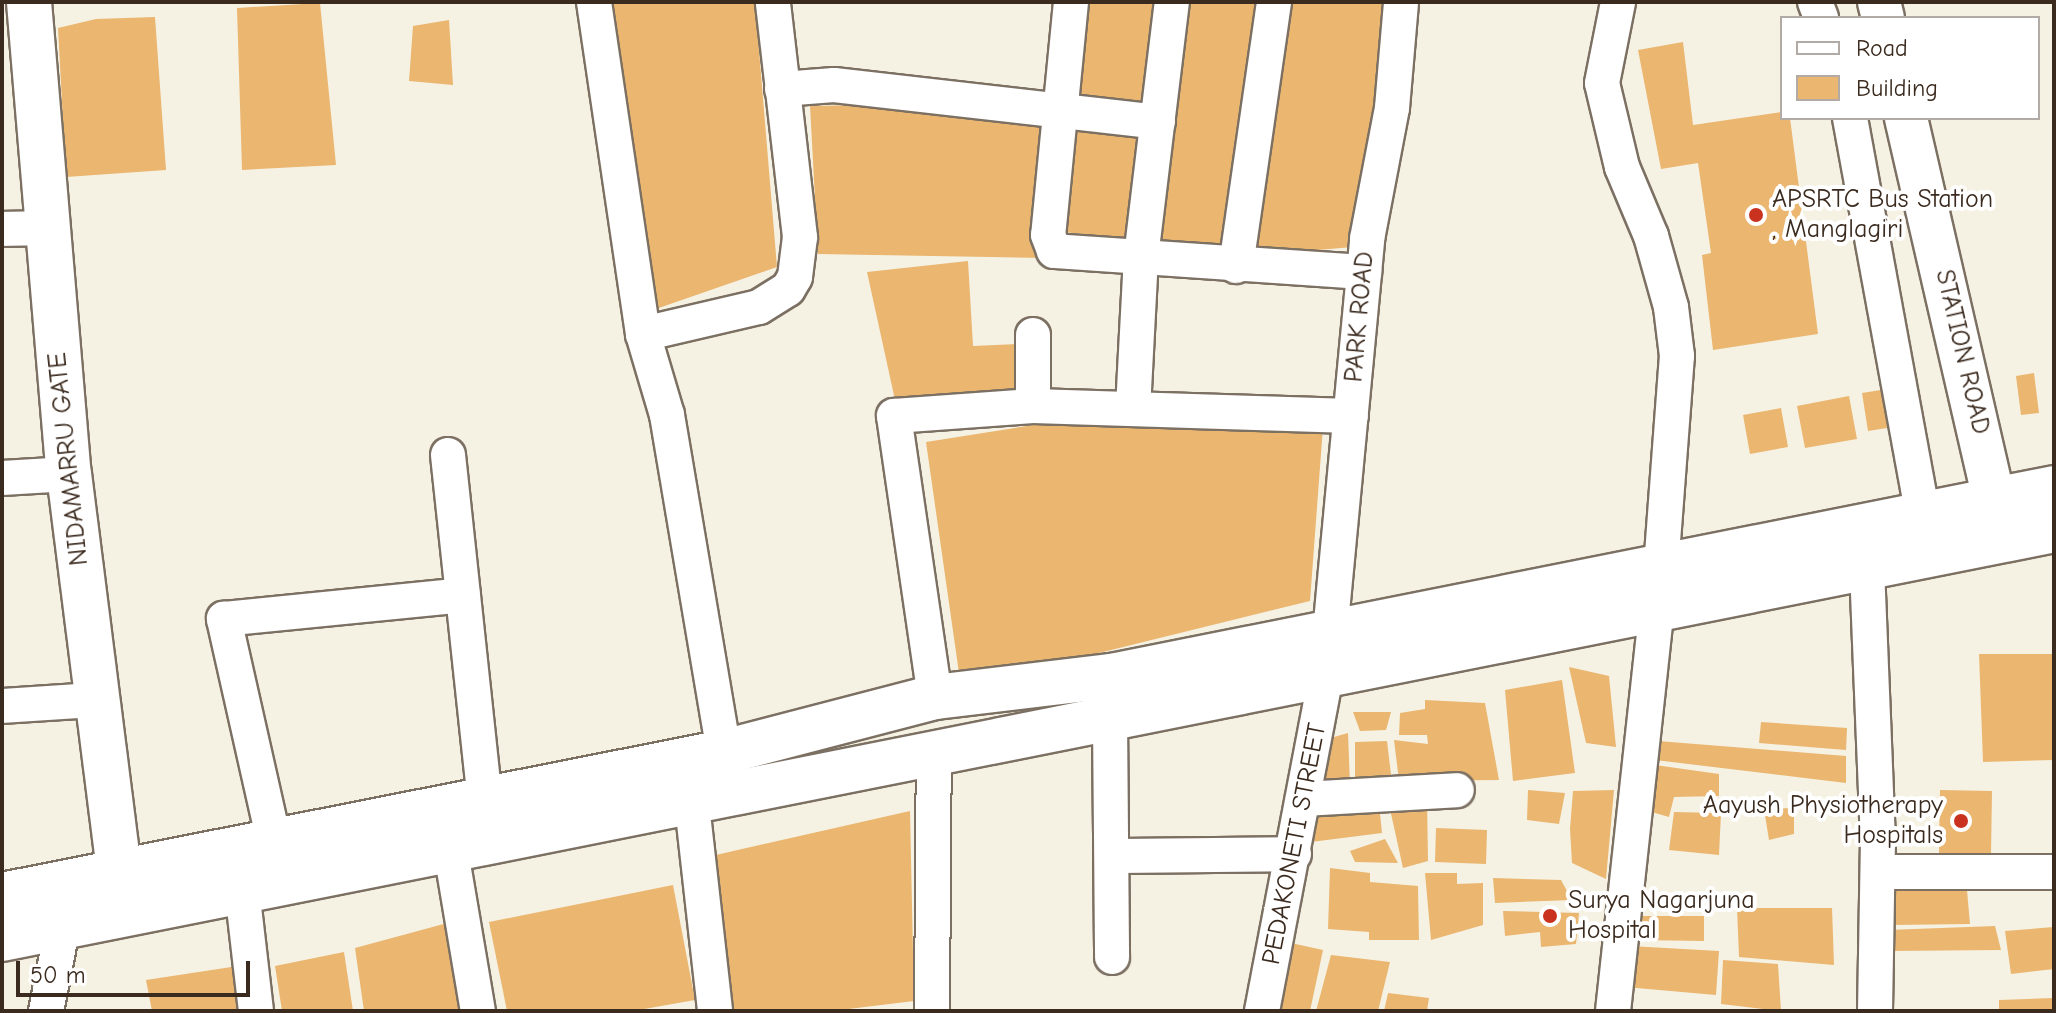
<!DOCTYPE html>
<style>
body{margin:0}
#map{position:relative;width:2056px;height:1013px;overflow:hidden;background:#f6f2e3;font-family:"Comic Neue",sans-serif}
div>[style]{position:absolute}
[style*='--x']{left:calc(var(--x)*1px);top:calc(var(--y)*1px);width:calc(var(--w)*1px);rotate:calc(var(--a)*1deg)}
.building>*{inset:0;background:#eab670}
.roads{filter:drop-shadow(2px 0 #7c7063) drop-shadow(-2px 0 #7c7063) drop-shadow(0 2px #7c7063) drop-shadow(0 -2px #7c7063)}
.minor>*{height:34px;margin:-17px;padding:0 17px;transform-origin:17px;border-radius:17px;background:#fff}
.tertiary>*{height:42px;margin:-21px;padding:0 21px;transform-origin:21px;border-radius:21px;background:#fff}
.secondary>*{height:44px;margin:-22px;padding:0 22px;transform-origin:22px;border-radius:22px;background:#fff}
.primary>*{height:44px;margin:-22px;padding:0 22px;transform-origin:22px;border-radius:22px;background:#fff}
.dots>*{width:22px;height:22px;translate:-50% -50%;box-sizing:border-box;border:4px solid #fff;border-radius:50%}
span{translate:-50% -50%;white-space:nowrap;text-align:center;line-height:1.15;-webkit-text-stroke:8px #fff;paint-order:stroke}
.poi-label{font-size:26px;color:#3b2a1e}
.left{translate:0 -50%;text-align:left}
.right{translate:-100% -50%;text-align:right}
.street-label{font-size:26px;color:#3b2a1e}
.frame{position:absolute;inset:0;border:4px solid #3b2a1e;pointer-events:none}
.legend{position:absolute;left:1780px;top:16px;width:260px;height:104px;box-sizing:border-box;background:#fff;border:2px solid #b1aaa5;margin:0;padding:10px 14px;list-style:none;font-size:24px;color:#3b2a1e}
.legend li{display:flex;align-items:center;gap:16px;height:40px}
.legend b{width:40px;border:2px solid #b1aaa5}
.scale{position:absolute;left:16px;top:961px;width:234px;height:36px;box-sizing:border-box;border:4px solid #3b2a1e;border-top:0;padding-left:10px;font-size:24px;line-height:28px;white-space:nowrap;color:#3b2a1e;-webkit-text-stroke:6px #fff;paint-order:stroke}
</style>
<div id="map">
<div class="building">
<i style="clip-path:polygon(607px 2px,755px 2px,777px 267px,653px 310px)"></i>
<i style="clip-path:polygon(1090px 2px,1162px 2px,1149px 111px,1078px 96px)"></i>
<i style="clip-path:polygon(1191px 2px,1260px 2px,1223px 252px,1157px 243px)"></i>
<i style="clip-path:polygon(1283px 2px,1388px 2px,1353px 247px,1247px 256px)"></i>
<i style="clip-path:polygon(320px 3px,336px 165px,242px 170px,237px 8px)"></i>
<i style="clip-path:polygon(155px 17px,166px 170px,66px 177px,58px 28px,96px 19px)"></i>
<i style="clip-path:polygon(449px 20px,453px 85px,409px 81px,413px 26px)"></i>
<i style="clip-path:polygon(1683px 42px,1693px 125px,1782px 112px,1782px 118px,1790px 118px,1818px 334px,1713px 350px,1702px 255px,1711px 253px,1698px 163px,1661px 169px,1638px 50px)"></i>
<i style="clip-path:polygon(862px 105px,1047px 119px,1041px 258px,818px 254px,810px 106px)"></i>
<i style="clip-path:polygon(1069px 119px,1147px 130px,1130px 239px,1054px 231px)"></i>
<i style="clip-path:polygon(968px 261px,973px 346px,1018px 344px,1023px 393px,895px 400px,867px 272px)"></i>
<i style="clip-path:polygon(2034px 373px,2039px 413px,2021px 415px,2016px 376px)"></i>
<i style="clip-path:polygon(1887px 389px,1893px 427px,1868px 431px,1862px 393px)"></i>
<i style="clip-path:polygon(1849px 396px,1857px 439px,1805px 448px,1797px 406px)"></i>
<i style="clip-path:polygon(1781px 408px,1788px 447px,1750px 454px,1743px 415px)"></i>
<i style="clip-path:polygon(1077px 418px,1323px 427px,1310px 601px,961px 687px,926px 442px)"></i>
<i style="clip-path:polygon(1979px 654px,2054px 654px,2054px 760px,1983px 762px)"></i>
<i style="clip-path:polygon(1569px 667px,1609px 676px,1616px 747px,1586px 743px)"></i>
<i style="clip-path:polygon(1562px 680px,1575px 773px,1513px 781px,1505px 690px)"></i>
<i style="clip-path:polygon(1425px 700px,1485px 703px,1499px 780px,1399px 781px,1394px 740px,1428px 744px,1427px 735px,1399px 735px,1400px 713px,1425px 709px)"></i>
<i style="clip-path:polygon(1353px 712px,1391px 712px,1386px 730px,1360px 731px)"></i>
<i style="clip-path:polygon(1761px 722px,1847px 728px,1846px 750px,1759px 743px)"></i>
<i style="clip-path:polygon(1348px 733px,1350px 785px,1324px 785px,1327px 739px)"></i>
<i style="clip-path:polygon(1387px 741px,1392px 783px,1355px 785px,1355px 742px)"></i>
<i style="clip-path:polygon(1658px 741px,1846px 756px,1846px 783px,1655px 760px)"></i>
<i style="clip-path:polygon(1655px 765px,1719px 774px,1719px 796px,1674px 797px,1669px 817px,1648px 811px)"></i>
<i style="clip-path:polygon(1528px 790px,1565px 793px,1559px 824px,1527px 820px)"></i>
<i style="clip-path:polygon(1614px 790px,1606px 879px,1572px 863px,1570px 829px,1573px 791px)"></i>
<i style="clip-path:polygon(1940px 790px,1992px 791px,1991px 854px,1939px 853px)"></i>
<i style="clip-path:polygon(1427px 798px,1428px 861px,1403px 868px,1388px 800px)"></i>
<i style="clip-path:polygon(1379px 804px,1382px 833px,1311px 842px,1315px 806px)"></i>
<i style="clip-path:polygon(1794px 808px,1794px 834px,1769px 840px,1764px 809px)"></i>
<i style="clip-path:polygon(910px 811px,914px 1001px,832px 1011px,726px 1011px,707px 857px)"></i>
<i style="clip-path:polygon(1674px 812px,1721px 813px,1719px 855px,1669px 850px)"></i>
<i style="clip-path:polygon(1436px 828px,1487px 830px,1486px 864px,1435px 862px)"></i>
<i style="clip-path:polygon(1385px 839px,1398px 863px,1355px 862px,1350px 851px)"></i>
<i style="clip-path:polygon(1330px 868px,1370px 873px,1370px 882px,1418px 886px,1419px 940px,1369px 940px,1369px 932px,1328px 929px)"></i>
<i style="clip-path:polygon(1425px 873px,1457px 873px,1457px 884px,1483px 883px,1483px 925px,1431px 940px)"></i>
<i style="clip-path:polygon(1493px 878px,1561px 880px,1572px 900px,1495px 903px)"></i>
<i style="clip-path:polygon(1966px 879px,1970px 924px,1893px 925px,1889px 887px)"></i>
<i style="clip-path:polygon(673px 885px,695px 1000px,633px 1011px,507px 1011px,489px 922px)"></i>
<i style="clip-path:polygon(1737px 908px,1832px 908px,1834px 965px,1739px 957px)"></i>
<i style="clip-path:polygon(1503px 911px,1579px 913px,1576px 944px,1541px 947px,1540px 932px,1505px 936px)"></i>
<i style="clip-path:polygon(1636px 916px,1704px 916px,1704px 941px,1636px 940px)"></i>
<i style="clip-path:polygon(451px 922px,463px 1011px,364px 1011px,355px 948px)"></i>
<i style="clip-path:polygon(1995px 926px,2001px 950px,1888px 951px,1887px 930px)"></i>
<i style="clip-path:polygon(2054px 927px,2054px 969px,2011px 974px,2005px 931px)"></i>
<i style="clip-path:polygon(1291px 943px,1323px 950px,1310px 1011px,1277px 1011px)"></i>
<i style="clip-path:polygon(1630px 946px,1719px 951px,1716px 995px,1625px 987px)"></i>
<i style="clip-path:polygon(344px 952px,353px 1011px,282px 1011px,275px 966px)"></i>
<i style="clip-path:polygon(1331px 955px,1390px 962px,1378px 1011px,1316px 1011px)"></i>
<i style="clip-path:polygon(1723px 960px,1778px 964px,1781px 1011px,1721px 1004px)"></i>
<i style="clip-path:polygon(238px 966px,244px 1011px,152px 1011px,146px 980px)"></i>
<i style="clip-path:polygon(1388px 993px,1429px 998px,1427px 1011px,1384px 1011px)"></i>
<i style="clip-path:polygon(2054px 998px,2054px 1011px,1999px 1011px,1999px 1000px)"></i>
</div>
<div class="roads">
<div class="minor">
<i style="--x:594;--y:2;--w:336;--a:81.6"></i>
<i style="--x:643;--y:334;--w:84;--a:73.5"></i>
<i style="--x:667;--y:415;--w:342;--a:80.4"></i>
<i style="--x:1071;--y:2;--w:234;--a:95.6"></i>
<i style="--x:1048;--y:235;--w:17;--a:69"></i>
<i style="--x:1054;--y:251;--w:311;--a:3.9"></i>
<i style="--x:1815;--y:2;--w:17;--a:69"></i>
<i style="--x:782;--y:89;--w:52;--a:-4.4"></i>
<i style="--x:834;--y:85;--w:326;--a:6.5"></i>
<i style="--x:1850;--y:118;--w:403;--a:79.6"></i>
<i style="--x:2;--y:229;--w:46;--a:-1.2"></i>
<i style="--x:1236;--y:266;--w:267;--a:-81.8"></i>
<i style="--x:643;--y:334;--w:119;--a:-13.1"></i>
<i style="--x:759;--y:307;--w:34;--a:-32"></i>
<i style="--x:788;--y:289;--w:14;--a:-60"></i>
<i style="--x:795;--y:277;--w:40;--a:-82.9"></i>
<i style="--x:800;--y:237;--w:237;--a:-96.6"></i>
<i style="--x:1033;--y:406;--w:71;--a:-90"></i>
<i style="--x:1133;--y:409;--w:152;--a:-87"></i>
<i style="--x:1141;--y:257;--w:257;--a:-83.1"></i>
<i style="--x:448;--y:455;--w:346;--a:83.9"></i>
<i style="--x:2;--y:478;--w:67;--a:-3.4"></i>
<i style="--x:1867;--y:568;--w:271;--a:87.7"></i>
<i style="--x:1878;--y:839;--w:172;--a:91"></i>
<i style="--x:1330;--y:633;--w:396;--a:-84.6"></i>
<i style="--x:1367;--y:239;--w:133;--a:-79.2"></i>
<i style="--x:1392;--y:108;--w:106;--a:-85.1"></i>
<i style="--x:935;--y:697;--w:284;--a:-98.3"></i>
<i style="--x:894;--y:416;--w:139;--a:-4.1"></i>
<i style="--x:1033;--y:406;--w:318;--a:1.8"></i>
<i style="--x:2;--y:706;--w:94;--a:-3.7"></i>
<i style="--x:1110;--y:720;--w:237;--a:89.5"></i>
<i style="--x:1303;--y:799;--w:154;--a:-3.3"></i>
<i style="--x:692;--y:805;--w:207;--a:83.6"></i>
<i style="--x:274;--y:841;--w:228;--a:-102.7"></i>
<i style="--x:224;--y:619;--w:240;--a:-5.7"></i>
<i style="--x:451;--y:852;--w:161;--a:80.4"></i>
<i style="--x:1112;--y:856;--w:182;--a:-0.6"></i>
<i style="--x:1878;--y:872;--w:176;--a:0"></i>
<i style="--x:242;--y:890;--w:122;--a:83.4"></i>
<i style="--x:46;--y:1011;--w:108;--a:-78.8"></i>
<i style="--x:932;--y:1011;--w:256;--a:-89.6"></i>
<i style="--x:1262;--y:1011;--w:341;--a:-79.2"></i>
<i style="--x:1613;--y:1011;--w:446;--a:-83.8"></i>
<i style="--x:1661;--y:568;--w:213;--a:-85.7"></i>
<i style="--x:1677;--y:356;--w:49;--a:-97"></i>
<i style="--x:1671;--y:307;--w:74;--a:-105.7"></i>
<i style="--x:1651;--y:236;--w:75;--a:-112.8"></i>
<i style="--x:1622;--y:167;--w:86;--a:-103.4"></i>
<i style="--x:1602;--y:83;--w:83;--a:-78.8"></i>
</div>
<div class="tertiary">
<i style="--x:1879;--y:2;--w:16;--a:76"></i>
<i style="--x:1906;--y:118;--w:427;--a:77"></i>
</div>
<div class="secondary">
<i style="--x:29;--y:2;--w:474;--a:85.2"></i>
<i style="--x:69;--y:474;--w:439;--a:82.8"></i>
</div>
<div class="primary">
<i style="--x:2;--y:895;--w:736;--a:-11.2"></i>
<i style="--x:724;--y:752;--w:218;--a:-14.6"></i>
<i style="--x:935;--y:697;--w:177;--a:-6.8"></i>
<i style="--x:1111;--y:676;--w:962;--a:-11.27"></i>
<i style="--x:2;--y:939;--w:2092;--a:-11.27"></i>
</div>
</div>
<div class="dots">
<i style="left:1756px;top:215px;background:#c8321e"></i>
<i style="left:1961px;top:821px;background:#c8321e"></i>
<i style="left:1550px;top:916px;background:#c8321e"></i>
</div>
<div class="poi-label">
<span class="left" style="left:1772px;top:215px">APSRTC Bus Station<br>, Manglagiri</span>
<span class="right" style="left:1943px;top:821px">Aayush Physiotherapy<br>Hospitals</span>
<span class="left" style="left:1568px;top:916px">Surya Nagarjuna<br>Hospital</span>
</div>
<div class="street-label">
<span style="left:1360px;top:317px;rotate:-85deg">PARK ROAD</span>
<span style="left:1962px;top:352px;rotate:77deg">STATION ROAD</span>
<span style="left:69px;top:459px;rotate:-96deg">NIDAMARRU GATE</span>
<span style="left:1295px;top:844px;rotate:-79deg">PEDAKONETI STREET</span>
</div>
<div class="frame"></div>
<ul class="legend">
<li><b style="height:10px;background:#fff"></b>Road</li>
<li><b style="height:22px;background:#eab670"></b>Building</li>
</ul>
<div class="scale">50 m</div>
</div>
